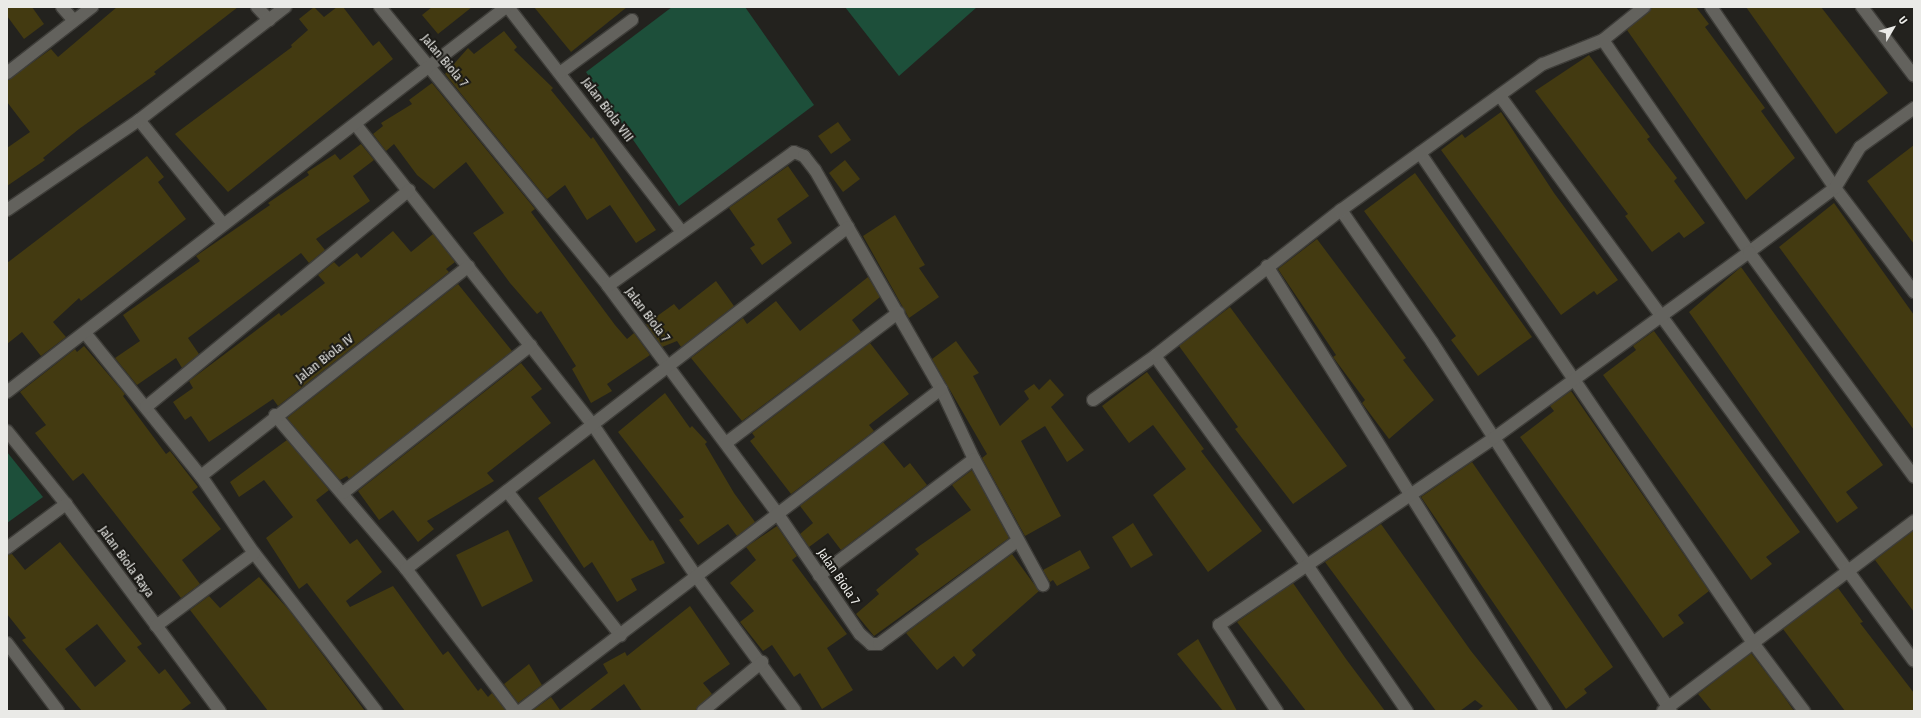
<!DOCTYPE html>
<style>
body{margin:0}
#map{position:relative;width:1921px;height:718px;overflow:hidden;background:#23221e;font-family:"Fira Sans Condensed",sans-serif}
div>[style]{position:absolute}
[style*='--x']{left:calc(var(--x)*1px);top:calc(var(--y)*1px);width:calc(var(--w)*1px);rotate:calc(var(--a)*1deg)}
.green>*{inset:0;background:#1d4f3a}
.building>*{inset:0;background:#433a11}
.roads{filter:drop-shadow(1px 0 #3e3d39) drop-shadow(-1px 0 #3e3d39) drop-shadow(0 1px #3e3d39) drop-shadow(0 -1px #3e3d39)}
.street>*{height:12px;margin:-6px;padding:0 6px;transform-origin:6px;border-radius:6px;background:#63625d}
span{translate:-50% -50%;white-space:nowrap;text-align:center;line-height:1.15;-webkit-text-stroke:4px #1a1915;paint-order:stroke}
.street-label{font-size:13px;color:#eaeae7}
.frame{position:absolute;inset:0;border:8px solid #eaeae7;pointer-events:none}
.north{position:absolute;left:1873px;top:8px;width:40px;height:40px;-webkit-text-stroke:3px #1a1915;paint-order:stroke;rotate:52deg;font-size:11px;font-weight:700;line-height:16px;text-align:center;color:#eaeae7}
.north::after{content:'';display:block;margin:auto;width:14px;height:18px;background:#eaeae7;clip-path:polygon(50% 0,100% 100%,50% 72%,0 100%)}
</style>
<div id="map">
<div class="green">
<i style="clip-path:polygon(672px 7px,745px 7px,814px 105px,679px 206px,586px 72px)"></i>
<i style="clip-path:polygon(845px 7px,977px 7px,899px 76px)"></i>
<i style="clip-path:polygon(7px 452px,43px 497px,7px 523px)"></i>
</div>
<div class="building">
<i style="clip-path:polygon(7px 7px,32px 7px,44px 24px,24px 39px,7px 16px)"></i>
<i style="clip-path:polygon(117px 7px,238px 7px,154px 72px,156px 74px,79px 129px,43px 158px,45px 160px,7px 186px,7px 148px,30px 132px,7px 102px,7px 81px,51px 49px,58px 57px)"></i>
<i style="clip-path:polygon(314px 7px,324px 17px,337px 7px,343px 7px,373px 46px,379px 41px,393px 59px,228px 192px,175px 134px,292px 47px,291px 45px,308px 30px,299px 19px)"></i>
<i style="clip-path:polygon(432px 7px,472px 7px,438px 34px,422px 15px)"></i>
<i style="clip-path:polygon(534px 7px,627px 7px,571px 52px)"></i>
<i style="clip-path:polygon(1653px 7px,1696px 7px,1709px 24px,1705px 27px,1765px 108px,1761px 111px,1795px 158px,1746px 200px,1627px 30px)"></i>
<i style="clip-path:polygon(1746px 7px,1821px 7px,1888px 93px,1836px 134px)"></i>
<i style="clip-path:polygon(504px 31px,517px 47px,514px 50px,553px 88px,551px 90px,591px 139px,593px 137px,656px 230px,636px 243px,610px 205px,587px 220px,565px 185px,547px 199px,445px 74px,468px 48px,474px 54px)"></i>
<i style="clip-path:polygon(1589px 55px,1650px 137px,1647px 139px,1677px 178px,1674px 181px,1705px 223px,1684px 238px,1679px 232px,1652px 252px,1625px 216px,1628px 214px,1535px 91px)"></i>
<i style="clip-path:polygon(432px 83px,535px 209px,531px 212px,615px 325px,627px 339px,634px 333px,650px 355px,607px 384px,612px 391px,591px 403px,572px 369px,576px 366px,541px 311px,537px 314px,510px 283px,473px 233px,504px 213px,466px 162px,434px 189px,417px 175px,394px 144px,386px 151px,373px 134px,383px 126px,381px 123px,412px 104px,409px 100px)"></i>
<i style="clip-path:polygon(1501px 112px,1554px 193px,1618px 280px,1597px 295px,1594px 291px,1561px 315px,1441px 150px,1462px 134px,1465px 138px)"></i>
<i style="clip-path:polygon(838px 122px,851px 140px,831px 154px,818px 136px)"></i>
<i style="clip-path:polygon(361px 144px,374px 160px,353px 176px,370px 201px,316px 239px,325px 250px,309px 263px,301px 253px,188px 338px,199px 354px,182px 368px,176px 358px,137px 385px,115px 358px,140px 341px,123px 315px,200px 261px,196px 256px,270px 205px,268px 203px,309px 175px,307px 172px,335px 154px,340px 160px)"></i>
<i style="clip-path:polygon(1914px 145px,1914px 244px,1867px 181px)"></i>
<i style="clip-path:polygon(147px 156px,164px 177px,158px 182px,186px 219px,81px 301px,79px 298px,53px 322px,66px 337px,41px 356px,22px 332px,7px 344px,7px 263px)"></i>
<i style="clip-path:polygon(845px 160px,860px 179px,843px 192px,829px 173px)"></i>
<i style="clip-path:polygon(788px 166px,809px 196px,777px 219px,792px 243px,762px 265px,750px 248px,755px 245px,729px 208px)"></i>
<i style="clip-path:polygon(1415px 173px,1532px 337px,1478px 376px,1451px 340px,1456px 336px,1364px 211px)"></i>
<i style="clip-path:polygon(1834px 203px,1914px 315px,1914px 430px,1779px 247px)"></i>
<i style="clip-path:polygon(895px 215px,925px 265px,919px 268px,939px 297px,909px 318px,863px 236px)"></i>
<i style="clip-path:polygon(393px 231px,411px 252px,433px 234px,455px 262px,446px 269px,449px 272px,278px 406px,273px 399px,209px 442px,191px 416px,185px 420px,173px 402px,193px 388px,189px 381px,279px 313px,281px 316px,325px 283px,318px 275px,334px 262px,339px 267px,357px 253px,361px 258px)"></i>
<i style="clip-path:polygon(1317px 239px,1406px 358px,1403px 360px,1434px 400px,1389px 439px,1362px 403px,1365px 400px,1333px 357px,1336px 355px,1278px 269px)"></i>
<i style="clip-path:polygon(1741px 267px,1883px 465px,1846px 492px,1858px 508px,1837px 523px,1689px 312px)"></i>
<i style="clip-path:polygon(868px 277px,880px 297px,852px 320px,861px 332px,742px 421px,691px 358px,743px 318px,747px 324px,776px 301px,800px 331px)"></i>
<i style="clip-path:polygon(716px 281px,734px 306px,681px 347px,677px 341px,662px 347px,646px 324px,674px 304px,679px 310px)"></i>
<i style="clip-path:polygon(458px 284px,512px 351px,349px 479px,347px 476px,340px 480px,287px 418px)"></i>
<i style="clip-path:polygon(1230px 307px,1347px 466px,1293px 504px,1235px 429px,1238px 427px,1179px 346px)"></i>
<i style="clip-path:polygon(1654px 331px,1800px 532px,1766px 557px,1772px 564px,1751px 580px,1603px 375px,1636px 350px,1633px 346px)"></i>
<i style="clip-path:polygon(956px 341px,979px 373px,973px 376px,1000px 426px,1029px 399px,1024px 391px,1034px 384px,1039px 390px,1050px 379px,1064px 395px,1051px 407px,1084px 450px,1067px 462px,1045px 426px,1021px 441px,1061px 516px,1025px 536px,982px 458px,987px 454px,932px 359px)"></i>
<i style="clip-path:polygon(870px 343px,909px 394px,869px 425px,874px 431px,791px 494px,750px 441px,755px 437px,752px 433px)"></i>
<i style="clip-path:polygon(84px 346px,125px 394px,123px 396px,166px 454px,170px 451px,198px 487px,192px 492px,221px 529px,182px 560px,200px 584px,181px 598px,83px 473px,73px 481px,35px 433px,46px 425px,20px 392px,75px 349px,77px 352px)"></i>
<i style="clip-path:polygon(521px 363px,542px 389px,531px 397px,551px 423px,487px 473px,494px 481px,427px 521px,434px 529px,418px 542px,393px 510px,379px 520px,358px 491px)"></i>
<i style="clip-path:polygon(1147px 372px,1204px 449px,1201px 451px,1262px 531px,1208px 572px,1153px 495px,1186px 469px,1153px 425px,1129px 443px,1102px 406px)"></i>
<i style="clip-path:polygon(1571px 391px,1709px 591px,1678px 615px,1684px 623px,1663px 638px,1520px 437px,1554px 411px,1550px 406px)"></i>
<i style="clip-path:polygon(665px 393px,690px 428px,692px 426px,707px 442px,705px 444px,734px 493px,755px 522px,737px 536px,728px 524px,698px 545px,679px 520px,684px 517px,618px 432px)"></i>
<i style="clip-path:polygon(287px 440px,329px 490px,316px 500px,350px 544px,357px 539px,382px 572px,346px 601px,350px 607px,393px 586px,443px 655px,448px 651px,478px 691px,481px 688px,488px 697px,492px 693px,506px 711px,405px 711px,307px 583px,299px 589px,266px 538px,293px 517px,264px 480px,239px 497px,230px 482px)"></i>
<i style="clip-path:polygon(883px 442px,904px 468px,910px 463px,927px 485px,841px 550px,828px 533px,809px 547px,800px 534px,813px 523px,800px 506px)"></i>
<i style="clip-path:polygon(594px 459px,650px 541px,653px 540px,665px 563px,631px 579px,637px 590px,617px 602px,592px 562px,584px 568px,538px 498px)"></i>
<i style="clip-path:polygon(1472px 462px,1613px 667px,1584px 689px,1587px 693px,1566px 709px,1421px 497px)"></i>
<i style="clip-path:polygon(972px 470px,1009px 538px,874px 636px,856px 614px,879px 594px,876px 590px,919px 554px,915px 549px,971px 510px,952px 485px)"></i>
<i style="clip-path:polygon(1133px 523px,1153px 555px,1131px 568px,1112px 537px)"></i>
<i style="clip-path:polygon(1381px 524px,1471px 651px,1519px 711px,1477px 711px,1483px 706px,1475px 700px,1460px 711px,1436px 711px,1388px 647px,1325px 562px)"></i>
<i style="clip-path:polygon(777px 526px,797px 556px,792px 560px,847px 634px,827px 648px,853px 690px,822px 709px,800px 673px,794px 677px,772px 645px,763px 651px,740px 622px,754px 611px,730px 583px,756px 560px,746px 547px)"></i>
<i style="clip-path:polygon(508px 530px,533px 581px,482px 607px,456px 555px)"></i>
<i style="clip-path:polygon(1914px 530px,1914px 612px,1875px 560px)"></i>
<i style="clip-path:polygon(evenodd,60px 542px,142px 644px,137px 647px,159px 674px,165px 669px,191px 703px,180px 711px,82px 711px,22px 640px,26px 638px,7px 614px,7px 555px,12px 554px,25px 570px,60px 542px,97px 624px,126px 661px,95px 687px,65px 649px,97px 624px)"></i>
<i style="clip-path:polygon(1080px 550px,1090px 568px,1057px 586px,1053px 580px,1050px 582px,1043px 570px)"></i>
<i style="clip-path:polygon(1012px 554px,1039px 591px,972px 650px,976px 655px,963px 667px,954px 656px,937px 670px,906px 633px)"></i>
<i style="clip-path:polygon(259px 577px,289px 610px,365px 711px,268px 711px,190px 610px,209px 596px,220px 608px)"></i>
<i style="clip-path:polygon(1293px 583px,1346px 659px,1385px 711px,1306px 711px,1237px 622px)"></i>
<i style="clip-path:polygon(1838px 588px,1863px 622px,1860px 623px,1914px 693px,1914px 711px,1845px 711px,1783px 629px)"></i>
<i style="clip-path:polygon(690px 606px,730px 664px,703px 683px,712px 694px,696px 711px,642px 711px,624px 684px,589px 711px,532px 711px,551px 697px,560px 710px,608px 673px,603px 664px,625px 652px,627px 656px)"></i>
<i style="clip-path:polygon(1198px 639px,1237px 711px,1223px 711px,1177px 654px)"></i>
<i style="clip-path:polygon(1751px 653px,1778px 688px,1794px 711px,1712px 711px,1698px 694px)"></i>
<i style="clip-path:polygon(529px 664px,542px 685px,518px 703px,504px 684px)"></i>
</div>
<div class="roads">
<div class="street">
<i style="--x:62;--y:7;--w:18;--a:49"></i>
<i style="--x:257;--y:7;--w:18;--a:47"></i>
<i style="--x:380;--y:7;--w:360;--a:50.7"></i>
<i style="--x:608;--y:286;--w:283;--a:53.3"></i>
<i style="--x:777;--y:513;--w:147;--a:55.6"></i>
<i style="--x:860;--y:634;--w:15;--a:42"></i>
<i style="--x:871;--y:644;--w:8;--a:0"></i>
<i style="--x:879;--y:644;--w:172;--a:-36.7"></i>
<i style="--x:508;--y:7;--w:283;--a:52.3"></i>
<i style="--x:1711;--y:7;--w:219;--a:55.6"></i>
<i style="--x:1835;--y:188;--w:131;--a:52.8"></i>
<i style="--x:1862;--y:7;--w:86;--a:53"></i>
<i style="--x:1603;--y:40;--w:53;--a:-38.8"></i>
<i style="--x:561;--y:72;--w:88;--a:-36.2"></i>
<i style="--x:7;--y:73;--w:108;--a:-37.8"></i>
<i style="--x:1500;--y:96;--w:700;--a:53.77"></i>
<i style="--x:139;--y:120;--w:134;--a:51.1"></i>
<i style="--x:356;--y:125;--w:382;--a:51.7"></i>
<i style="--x:593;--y:425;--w:183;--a:55.7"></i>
<i style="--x:696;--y:576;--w:167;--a:53.7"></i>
<i style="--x:1420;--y:153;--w:592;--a:55.8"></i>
<i style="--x:1753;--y:643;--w:85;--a:53.1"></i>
<i style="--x:7;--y:210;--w:160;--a:-34.3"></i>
<i style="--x:139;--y:120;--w:185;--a:-37.7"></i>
<i style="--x:1341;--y:210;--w:160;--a:55.4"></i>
<i style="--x:1432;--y:342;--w:440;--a:57.1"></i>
<i style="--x:1267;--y:266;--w:525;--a:57.91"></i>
<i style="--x:608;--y:286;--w:229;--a:-35.8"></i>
<i style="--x:794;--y:152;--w:11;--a:22"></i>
<i style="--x:804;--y:156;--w:18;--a:52"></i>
<i style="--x:815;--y:170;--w:253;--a:60.1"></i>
<i style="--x:941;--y:389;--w:77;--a:64.8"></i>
<i style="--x:974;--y:459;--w:194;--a:143"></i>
<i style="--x:85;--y:333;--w:184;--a:51"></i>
<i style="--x:201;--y:476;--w:93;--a:55.5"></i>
<i style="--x:254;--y:553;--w:200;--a:52.3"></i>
<i style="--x:1155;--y:356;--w:258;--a:54"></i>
<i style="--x:1307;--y:565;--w:177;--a:55.6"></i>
<i style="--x:7;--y:392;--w:630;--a:-37.65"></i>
<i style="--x:1093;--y:400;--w:77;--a:-35.5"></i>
<i style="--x:1156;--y:355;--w:235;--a:-38.1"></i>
<i style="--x:1341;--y:210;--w:249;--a:-35.9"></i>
<i style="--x:1543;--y:64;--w:65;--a:-21.8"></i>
<i style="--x:1603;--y:40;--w:257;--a:55.4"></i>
<i style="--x:1749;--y:252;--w:107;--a:-36.7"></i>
<i style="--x:1835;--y:188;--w:48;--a:-58.6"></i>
<i style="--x:1860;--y:147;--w:67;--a:-35.8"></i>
<i style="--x:146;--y:407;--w:341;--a:-39.5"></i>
<i style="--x:275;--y:415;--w:202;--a:49.6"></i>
<i style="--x:7;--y:431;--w:94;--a:51.1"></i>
<i style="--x:66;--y:504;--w:258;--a:53.4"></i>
<i style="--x:726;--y:443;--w:216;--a:-37.1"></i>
<i style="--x:974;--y:459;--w:144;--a:61.3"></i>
<i style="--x:201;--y:476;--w:340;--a:-38.1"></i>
<i style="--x:507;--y:491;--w:184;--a:51.8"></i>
<i style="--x:343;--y:493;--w:239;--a:-38.2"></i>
<i style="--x:7;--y:548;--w:74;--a:-36.7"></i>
<i style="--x:156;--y:626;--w:122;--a:-36.7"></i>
<i style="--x:7;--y:643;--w:85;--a:53.1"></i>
<i style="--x:515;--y:711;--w:179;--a:-127.5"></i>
<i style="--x:406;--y:569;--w:559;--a:-37.73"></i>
<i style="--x:520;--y:711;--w:530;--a:-37.41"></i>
<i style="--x:703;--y:711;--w:77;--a:-39.7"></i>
<i style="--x:1277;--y:711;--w:104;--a:-124"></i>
<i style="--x:1219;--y:625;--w:333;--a:-34.2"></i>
<i style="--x:1494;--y:438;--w:316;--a:-36.1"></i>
<i style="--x:1749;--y:252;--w:279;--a:53.7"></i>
<i style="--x:1663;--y:711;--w:315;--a:-37.1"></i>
</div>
</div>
<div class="street-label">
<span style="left:444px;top:61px;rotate:50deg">Jalan Biola 7</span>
<span style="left:607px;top:110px;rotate:53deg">Jalan Biola VIII</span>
<span style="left:647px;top:315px;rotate:53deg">Jalan Biola 7</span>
<span style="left:325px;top:359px;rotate:-38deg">Jalan Biola IV</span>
<span style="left:126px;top:562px;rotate:54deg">Jalan Biola Raya</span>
<span style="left:838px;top:577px;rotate:56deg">Jalan Biola 7</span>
</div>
<div class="frame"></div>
<div class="north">U</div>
</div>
